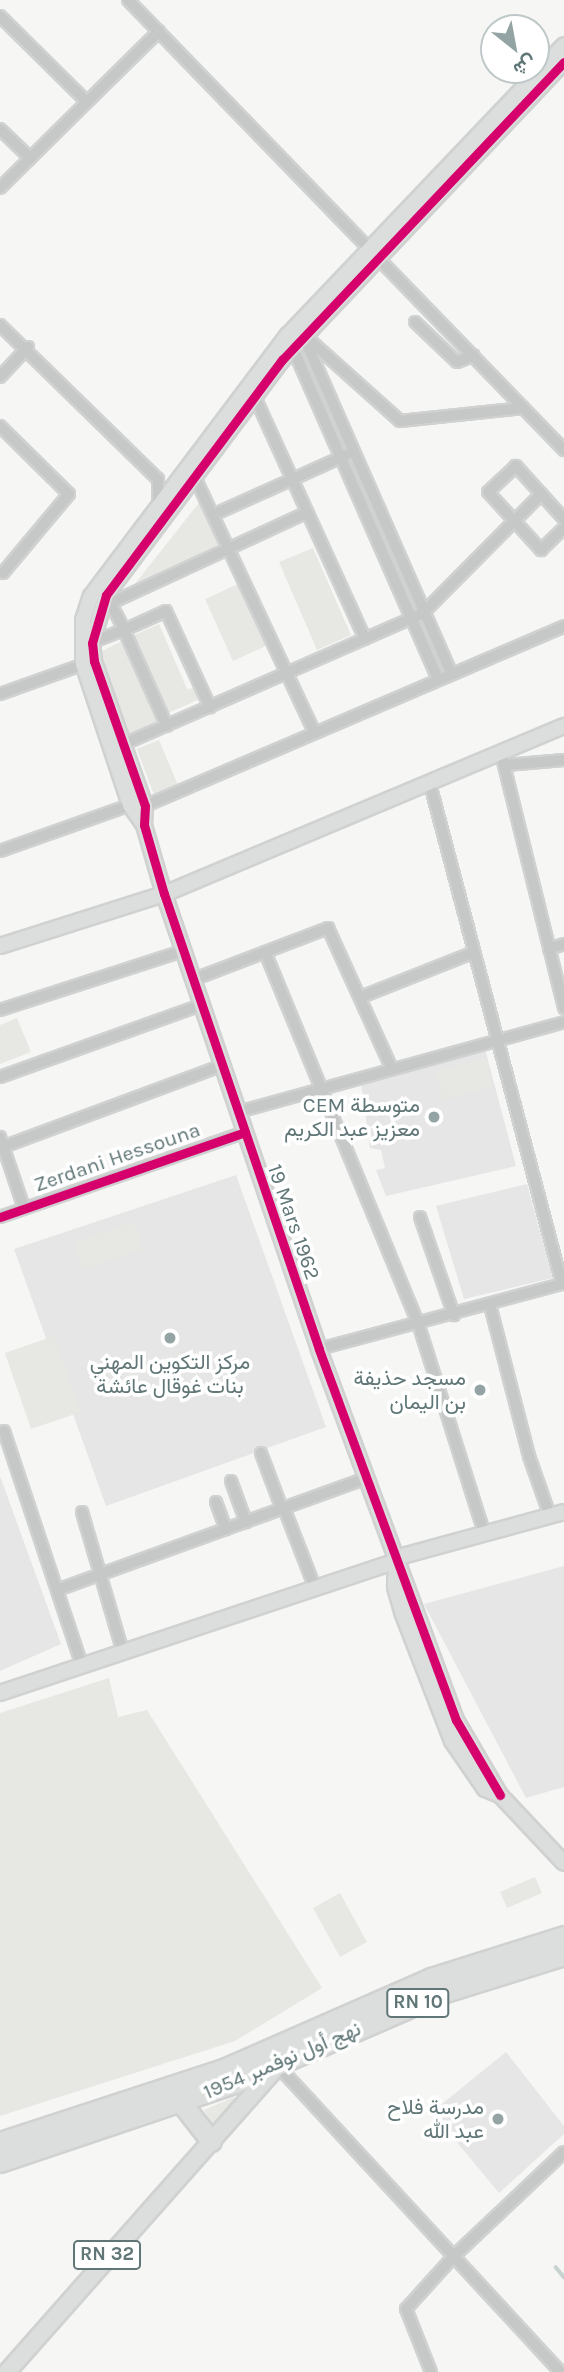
<!DOCTYPE html>
<meta charset="utf-8">
<style>
body{margin:0}
#map{position:relative;width:564px;height:2372px;overflow:hidden;background:#f6f6f5;font-family:Karla,Vazirmatn,sans-serif}
div>[style]{position:absolute}
[style*='--x']{left:calc(var(--x)*1px);top:calc(var(--y)*1px);width:calc(var(--w)*1px);rotate:calc(var(--a)*1deg)}
.built>*{inset:0;background:#e5e6e5}
.green>*{inset:0;background:#e7e7e3}
.stream>*{height:3.5px;margin:-1.75px;padding:0 1.75px;transform-origin:1.75px;border-radius:1.75px;background:#c8d2d1}
.roads{filter:drop-shadow(2px 0 #d0d1d1) drop-shadow(-2px 0 #d0d1d1) drop-shadow(0 2px #d0d1d1) drop-shadow(0 -2px #d0d1d1)}
.street>*{height:10px;margin:-5px;padding:0 5px;transform-origin:5px;border-radius:5px;background:#c6c7c7}
.secondary>*{height:14px;margin:-7px;padding:0 7px;transform-origin:7px;border-radius:7px;background:#dcdddd}
.primary>*{height:16px;margin:-8px;padding:0 8px;transform-origin:8px;border-radius:8px;background:#dcdddd}
.highway>*{height:19px;margin:-9.5px;padding:0 9.5px;transform-origin:9.5px;border-radius:9.5px;background:#dcdddd}
.cycleway>*{height:9px;margin:-4.5px;padding:0 4.5px;transform-origin:4.5px;border-radius:4.5px;background:#d6006c}
.dots>*{width:19px;height:19px;translate:-50% -50%;box-sizing:border-box;border:4px solid #fff;border-radius:50%}
span{translate:-50% -50%;white-space:nowrap;text-align:center;line-height:1.15;-webkit-text-stroke:7px #fff;paint-order:stroke}
.shield-label span{padding:2px 5px;background:#fff;border:2px solid;border-radius:5px;-webkit-text-stroke-width:0}
.shield-label{font-size:19px;color:#607677;font-weight:700}
.poi-label{font-size:21px;color:#607677}
.right{translate:-100% -50%;text-align:right}
.street-label{font-size:21px;color:#607677}
.north{position:absolute;left:480px;top:14px;width:70px;height:70px;box-sizing:border-box;background:#fff;border:2px solid #bfc8c9;border-radius:50%;rotate:149deg;font-size:19px;font-weight:700;line-height:28px;text-align:center;color:#607677}
.north::after{content:'';display:block;margin:auto;width:24px;height:32px;background:#94a3a3;clip-path:polygon(50% 0,100% 100%,50% 72%,0 100%)}
</style>
<div id="map">
<div class="built">
<i style="clip-path:polygon(485px 1049px,516px 1166px,386px 1196px,376px 1170px,385px 1168px,381px 1150px,370px 1148px,361px 1084px)"></i>
<i style="clip-path:polygon(236px 1175px,326px 1427px,106px 1506px,14px 1249px)"></i>
<i style="clip-path:polygon(527px 1184px,553px 1278px,464px 1299px,436px 1206px)"></i>
<i style="clip-path:polygon(0 1476px,61px 1644px,0 1671px)"></i>
<i style="clip-path:polygon(564px 1566px,564px 1787px,526px 1798px,424px 1604px)"></i>
<i style="clip-path:polygon(506px 2052px,564px 2126px,564px 2134px,499px 2193px,432px 2112px)"></i>
</div>
<div class="green">
<i style="clip-path:polygon(202px 499px,220px 545px,134px 585px)"></i>
<i style="clip-path:polygon(313px 548px,351px 635px,317px 650px,279px 562px)"></i>
<i style="clip-path:polygon(238px 584px,266px 646px,233px 661px,205px 599px)"></i>
<i style="clip-path:polygon(159px 624px,187px 689px,194px 688px,200px 699px,168px 713px,130px 637px)"></i>
<i style="clip-path:polygon(122px 641px,162px 727px,126px 742px,99px 662px,102px 651px)"></i>
<i style="clip-path:polygon(159px 740px,178px 785px,154px 795px,137px 749px)"></i>
<i style="clip-path:polygon(17px 1018px,31px 1052px,0 1064px,0 1025px)"></i>
<i style="clip-path:polygon(485px 1058px,493px 1087px,443px 1100px,436px 1071px)"></i>
<i style="clip-path:polygon(134px 1222px,143px 1250px,83px 1269px,74px 1242px)"></i>
<i style="clip-path:polygon(54px 1336px,81px 1412px,31px 1429px,5px 1353px)"></i>
<i style="clip-path:polygon(109px 1678px,118px 1717px,147px 1710px,322px 1988px,235px 2041px,0 2116px,0 1713px)"></i>
<i style="clip-path:polygon(535px 1877px,542px 1893px,507px 1908px,500px 1892px)"></i>
<i style="clip-path:polygon(340px 1893px,367px 1942px,340px 1957px,313px 1908px)"></i>
<i style="clip-path:polygon(234px 2097px,238px 2103px,215px 2129px,204px 2110px)"></i>
</div>
<div class="stream">
<i style="--x:556;--y:2267;--w:13;--a:51"></i>
</div>
<div class="roads">
<div class="street">
<i style="--x:128;--y:0;--w:627;--a:45.91"></i>
<i style="--x:0;--y:16;--w:122;--a:44.7"></i>
<i style="--x:87;--y:102;--w:101;--a:-44.6"></i>
<i style="--x:0;--y:129;--w:42;--a:44"></i>
<i style="--x:0;--y:188;--w:122;--a:-44.7"></i>
<i style="--x:415;--y:322;--w:58;--a:43.6"></i>
<i style="--x:457;--y:362;--w:18;--a:-22"></i>
<i style="--x:0;--y:325;--w:221;--a:44.3"></i>
<i style="--x:158;--y:479;--w:28;--a:90"></i>
<i style="--x:302;--y:333;--w:371;--a:66.3"></i>
<i style="--x:305;--y:336;--w:127;--a:41.8"></i>
<i style="--x:400;--y:421;--w:124;--a:-6"></i>
<i style="--x:291;--y:344;--w:366;--a:66.3"></i>
<i style="--x:0;--y:377;--w:41;--a:-47"></i>
<i style="--x:253;--y:393;--w:270;--a:65.5"></i>
<i style="--x:0;--y:426;--w:97;--a:44.6"></i>
<i style="--x:69;--y:494;--w:103;--a:129.9"></i>
<i style="--x:192;--y:471;--w:287;--a:64.9"></i>
<i style="--x:215;--y:514;--w:144;--a:-24.2"></i>
<i style="--x:564;--y:519;--w:72;--a:-132.2"></i>
<i style="--x:516;--y:466;--w:38;--a:137"></i>
<i style="--x:488;--y:492;--w:79;--a:47.6"></i>
<i style="--x:541;--y:550;--w:32;--a:-44"></i>
<i style="--x:108;--y:598;--w:36;--a:63"></i>
<i style="--x:124;--y:630;--w:46;--a:-24.3"></i>
<i style="--x:166;--y:611;--w:106;--a:65.4"></i>
<i style="--x:111;--y:603;--w:215;--a:-24.8"></i>
<i style="--x:87;--y:644;--w:40;--a:-21"></i>
<i style="--x:124;--y:630;--w:105;--a:65.9"></i>
<i style="--x:0;--y:694;--w:96;--a:-19.6"></i>
<i style="--x:117;--y:747;--w:334;--a:-23.6"></i>
<i style="--x:423;--y:613;--w:168;--a:-45.2"></i>
<i style="--x:501;--y:753;--w:263;--a:76.1"></i>
<i style="--x:506;--y:765;--w:58;--a:-4.9"></i>
<i style="--x:145;--y:806;--w:456;--a:-23.2"></i>
<i style="--x:0;--y:851;--w:138;--a:-19.5"></i>
<i style="--x:549;--y:949;--w:16;--a:-18"></i>
<i style="--x:265;--y:952;--w:404;--a:67.6"></i>
<i style="--x:419;--y:1326;--w:216;--a:72.5"></i>
<i style="--x:192;--y:980;--w:146;--a:-20.9"></i>
<i style="--x:328;--y:928;--w:155;--a:65.6"></i>
<i style="--x:361;--y:997;--w:119;--a:-21.6"></i>
<i style="--x:0;--y:1010;--w:192;--a:-17.9"></i>
<i style="--x:0;--y:1077;--w:214;--a:-19.7"></i>
<i style="--x:238;--y:1112;--w:338;--a:-15.4"></i>
<i style="--x:0;--y:1137;--w:75;--a:71.3"></i>
<i style="--x:0;--y:1148;--w:235;--a:-20.4"></i>
<i style="--x:0;--y:1217;--w:259;--a:-19.1"></i>
<i style="--x:420;--y:1217;--w:104;--a:70.9"></i>
<i style="--x:490;--y:1305;--w:156;--a:75.5"></i>
<i style="--x:529;--y:1456;--w:64;--a:70.7"></i>
<i style="--x:319;--y:1349;--w:252;--a:-15"></i>
<i style="--x:562;--y:1284;--w:517;--a:-104.79"></i>
<i style="--x:4;--y:1431;--w:248;--a:71.6"></i>
<i style="--x:261;--y:1453;--w:60;--a:69.4"></i>
<i style="--x:231;--y:1481;--w:44;--a:69.9"></i>
<i style="--x:216;--y:1502;--w:29;--a:70"></i>
<i style="--x:284;--y:1508;--w:86;--a:68.8"></i>
<i style="--x:82;--y:1512;--w:146;--a:73.7"></i>
<i style="--x:57;--y:1590;--w:330;--a:-19.9"></i>
<i style="--x:278;--y:2066;--w:416;--a:47.3"></i>
<i style="--x:431;--y:2372;--w:68;--a:-111.6"></i>
<i style="--x:406;--y:2309;--w:72;--a:-47.8"></i>
<i style="--x:454;--y:2256;--w:151;--a:-43.4"></i>
</div>
<div class="secondary">
<i style="--x:144;--y:825;--w:24;--a:-125"></i>
<i style="--x:130;--y:805;--w:149;--a:-108.4"></i>
<i style="--x:83;--y:664;--w:44;--a:-90"></i>
<i style="--x:83;--y:620;--w:25;--a:-72"></i>
<i style="--x:91;--y:596;--w:327;--a:-53"></i>
<i style="--x:288;--y:335;--w:400;--a:-46.4"></i>
<i style="--x:0;--y:946;--w:172;--a:-17.6"></i>
<i style="--x:164;--y:894;--w:434;--a:-22.8"></i>
<i style="--x:395;--y:1558;--w:175;--a:-15.2"></i>
<i style="--x:396;--y:1566;--w:21;--a:93"></i>
<i style="--x:395;--y:1587;--w:26;--a:74"></i>
<i style="--x:402;--y:1612;--w:138;--a:68.8"></i>
<i style="--x:452;--y:1741;--w:58;--a:55.5"></i>
<i style="--x:485;--y:1789;--w:16;--a:22"></i>
<i style="--x:500;--y:1795;--w:93;--a:46.7"></i>
<i style="--x:0;--y:1693;--w:417;--a:-18.4"></i>
<i style="--x:500;--y:1795;--w:87;--a:-120.4"></i>
<i style="--x:456;--y:1720;--w:395;--a:-110.3"></i>
<i style="--x:319;--y:1349;--w:481;--a:-108.8"></i>
<i style="--x:164;--y:894;--w:72;--a:-106.2"></i>
<i style="--x:144;--y:825;--w:19;--a:-87"></i>
<i style="--x:145;--y:806;--w:154;--a:-109.4"></i>
<i style="--x:94;--y:661;--w:18;--a:-96"></i>
<i style="--x:92;--y:643;--w:50;--a:-73.7"></i>
<i style="--x:106;--y:595;--w:294;--a:-53.2"></i>
<i style="--x:282;--y:360;--w:410;--a:-46.6"></i>
</div>
<div class="primary">
<i style="--x:7;--y:2372;--w:409;--a:-48.5"></i>
</div>
<div class="highway">
<i style="--x:176;--y:2096;--w:57;--a:52.1"></i>
<i style="--x:0;--y:2142;--w:238;--a:-18.1"></i>
<i style="--x:226;--y:2068;--w:224;--a:-23.7"></i>
<i style="--x:431;--y:1978;--w:139;--a:-17.5"></i>
<i style="--x:0;--y:2162;--w:248;--a:-18.6"></i>
<i style="--x:235;--y:2083;--w:232;--a:-23.4"></i>
<i style="--x:448;--y:1991;--w:121;--a:-17.2"></i>
</div>
</div>
<div class="cycleway">
<i style="--x:0;--y:1217;--w:259;--a:-19.1"></i>
<i style="--x:500;--y:1795;--w:87;--a:-120.4"></i>
<i style="--x:456;--y:1720;--w:395;--a:-110.3"></i>
<i style="--x:319;--y:1349;--w:481;--a:-108.8"></i>
<i style="--x:164;--y:894;--w:72;--a:-106.2"></i>
<i style="--x:144;--y:825;--w:19;--a:-87"></i>
<i style="--x:145;--y:806;--w:154;--a:-109.4"></i>
<i style="--x:94;--y:661;--w:18;--a:-96"></i>
<i style="--x:92;--y:643;--w:50;--a:-73.7"></i>
<i style="--x:106;--y:595;--w:294;--a:-53.2"></i>
<i style="--x:282;--y:360;--w:410;--a:-46.6"></i>
</div>
<div class="dots">
<i style="left:434px;top:1117px;background:#94a3a3"></i>
<i style="left:170px;top:1338px;background:#94a3a3"></i>
<i style="left:480px;top:1390px;background:#94a3a3"></i>
<i style="left:498px;top:2119px;background:#94a3a3"></i>
</div>
<div class="shield-label">
<span style="left:418px;top:2003px">RN 10</span>
<span style="left:107px;top:2255px">RN 32</span>
</div>
<div class="poi-label">
<span class="right" style="left:420px;top:1117px">CEM متوسطة<br>معزيز عبد الكريم</span>
<span style="left:170px;top:1374px">مركز التكوين المهني<br>بنات غوقال عائشة</span>
<span class="right" style="left:466px;top:1390px">مسجد حذيفة<br>بن اليمان</span>
<span class="right" style="left:484px;top:2119px">مدرسة فلاح<br>عبد الله</span>
</div>
<div class="street-label">
<span style="left:117px;top:1157px;rotate:-19deg">Zerdani Hessouna</span>
<span style="left:294px;top:1222px;rotate:71deg">19 Mars 1962</span>
<span style="left:282px;top:2060px;rotate:-23deg">نهج أول نوفمبر 1954</span>
</div>
<div class="north">ش</div>
</div>
